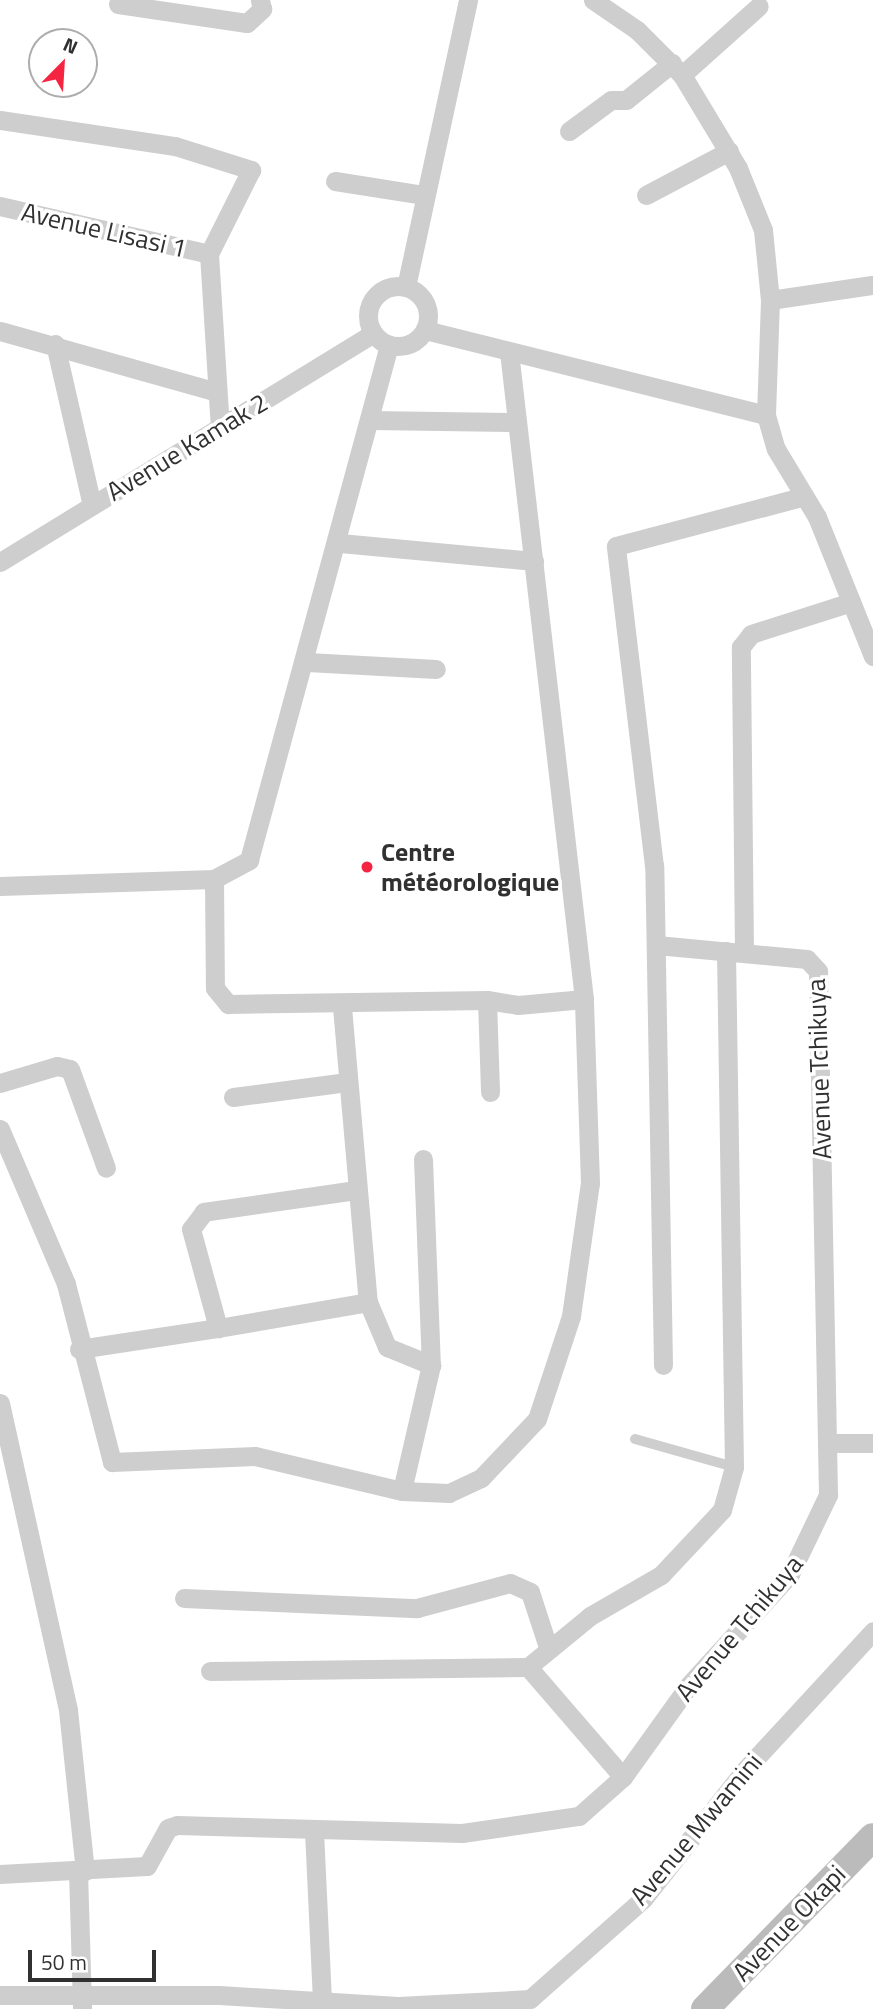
<!DOCTYPE html>
<meta charset="utf-8">
<style>
body{margin:0}
#map{position:relative;width:873px;height:2009px;overflow:hidden;background:#fff;font-family:"Titillium Web",sans-serif}
div>[style]{position:absolute}
[style*='--x']{left:calc(var(--x)*1px);top:calc(var(--y)*1px);width:calc(var(--w)*1px);rotate:calc(var(--a)*1deg)}
.lane>*{height:10px;margin:-5px;padding:0 5px;transform-origin:5px;border-radius:5px;background:#cecece}
.street>*{height:19px;margin:-9.5px;padding:0 9.5px;transform-origin:9.5px;border-radius:9.5px;background:#cecece}
.street>.ring{margin:-9.5px;padding:0;box-sizing:content-box;background:none;border:19px solid #cecece;border-radius:50%}
.secondary>*{height:28px;margin:-14px;padding:0 14px;transform-origin:14px;border-radius:14px;background:#bbb}
.dots>*{width:19px;height:19px;translate:-50% -50%;box-sizing:border-box;border:4px solid #fff;border-radius:50%}
span{translate:-50% -50%;white-space:nowrap;text-align:center;line-height:1.15;-webkit-text-stroke:7px #fff;paint-order:stroke}
.street-label{font-size:26px;color:#313131}
.poi-label{font-size:26px;color:#313131;font-weight:700}
.left{translate:0 -50%;text-align:left}
.north{position:absolute;left:28px;top:28px;width:70px;height:70px;box-sizing:border-box;background:#fff;border:2px solid #adadad;border-radius:50%;rotate:24deg;font-size:19px;font-weight:700;line-height:28px;text-align:center;color:#313131}
.north::after{content:'';display:block;margin:auto;width:24px;height:32px;background:#f52542;clip-path:polygon(50% 0,100% 100%,50% 72%,0 100%)}
.scale{position:absolute;left:28px;top:1950px;width:128px;height:32px;box-sizing:border-box;border:4px solid #313131;border-top:0;padding-left:9px;font-size:21px;line-height:24px;white-space:nowrap;color:#313131;-webkit-text-stroke:5px #fff;paint-order:stroke}
</style>
<div id="map">
<div class="lane">
<i style="--x:635;--y:1439;--w:103;--a:15.8"></i>
</div>
<div class="street">
<i style="--x:593;--y:0;--w:53;--a:34.3"></i>
<i style="--x:637;--y:30;--w:64;--a:45"></i>
<i style="--x:682;--y:75;--w:109;--a:58.9"></i>
<i style="--x:738;--y:168;--w:67;--a:68"></i>
<i style="--x:763;--y:230;--w:70;--a:84.3"></i>
<i style="--x:770;--y:300;--w:115;--a:92"></i>
<i style="--x:766;--y:415;--w:35;--a:74"></i>
<i style="--x:776;--y:449;--w:79;--a:58.9"></i>
<i style="--x:817;--y:517;--w:150;--a:68.1"></i>
<i style="--x:118;--y:4;--w:130;--a:8.4"></i>
<i style="--x:247;--y:23;--w:21;--a:-43"></i>
<i style="--x:262;--y:9;--w:9;--a:-103"></i>
<i style="--x:682;--y:75;--w:103;--a:-41.9"></i>
<i style="--x:0;--y:120;--w:177;--a:8.5"></i>
<i style="--x:175;--y:146;--w:80;--a:17.5"></i>
<i style="--x:251;--y:170;--w:94;--a:116.6"></i>
<i style="--x:209;--y:254;--w:173;--a:86.4"></i>
<i style="--x:569;--y:131;--w:52;--a:-36.4"></i>
<i style="--x:611;--y:100;--w:15;--a:0"></i>
<i style="--x:626;--y:100;--w:59;--a:-38.8"></i>
<i style="--x:335;--y:181;--w:89;--a:9"></i>
<i style="--x:646;--y:195;--w:94;--a:-27.9"></i>
<i style="--x:0;--y:206;--w:214;--a:12.9"></i>
<i class="ring" style="left:368px;top:286px;width:41px;height:41px"></i>
<i style="--x:406;--y:287;--w:294;--a:-77.8"></i>
<i style="--x:770;--y:300;--w:103;--a:-8.4"></i>
<i style="--x:425;--y:330;--w:351;--a:14"></i>
<i style="--x:0;--y:331;--w:225;--a:15.7"></i>
<i style="--x:55;--y:344;--w:165;--a:77.1"></i>
<i style="--x:370;--y:420;--w:142;--a:0.8"></i>
<i style="--x:340;--y:543;--w:195;--a:5.3"></i>
<i style="--x:0;--y:562;--w:438;--a:-31.5"></i>
<i style="--x:307;--y:662;--w:129;--a:3.1"></i>
<i style="--x:214;--y:879;--w:109;--a:89.5"></i>
<i style="--x:215;--y:988;--w:21;--a:51"></i>
<i style="--x:228;--y:1004;--w:259;--a:-0.9"></i>
<i style="--x:487;--y:1000;--w:31;--a:9"></i>
<i style="--x:518;--y:1005;--w:66;--a:-5.2"></i>
<i style="--x:0;--y:886;--w:214;--a:-1.9"></i>
<i style="--x:214;--y:879;--w:40;--a:-28"></i>
<i style="--x:249;--y:860;--w:534;--a:-74.79"></i>
<i style="--x:744;--y:951;--w:304;--a:-90.6"></i>
<i style="--x:741;--y:647;--w:16;--a:-52"></i>
<i style="--x:751;--y:634;--w:105;--a:-17.7"></i>
<i style="--x:487;--y:1000;--w:92;--a:88.1"></i>
<i style="--x:342;--y:1007;--w:296;--a:85"></i>
<i style="--x:368;--y:1302;--w:49;--a:67.1"></i>
<i style="--x:387;--y:1347;--w:48;--a:22.2"></i>
<i style="--x:431;--y:1365;--w:129;--a:103"></i>
<i style="--x:0;--y:1083;--w:59;--a:-16.6"></i>
<i style="--x:57;--y:1066;--w:13;--a:13"></i>
<i style="--x:70;--y:1069;--w:105;--a:70"></i>
<i style="--x:233;--y:1097;--w:115;--a:-7.5"></i>
<i style="--x:0;--y:1129;--w:168;--a:66.9"></i>
<i style="--x:66;--y:1284;--w:184;--a:75.5"></i>
<i style="--x:112;--y:1462;--w:143;--a:-2.4"></i>
<i style="--x:255;--y:1456;--w:151;--a:13.4"></i>
<i style="--x:402;--y:1491;--w:47;--a:2.4"></i>
<i style="--x:449;--y:1493;--w:35;--a:-25"></i>
<i style="--x:481;--y:1478;--w:81;--a:-46.5"></i>
<i style="--x:537;--y:1419;--w:108;--a:-71.7"></i>
<i style="--x:571;--y:1316;--w:134;--a:-81.9"></i>
<i style="--x:590;--y:1183;--w:184;--a:-91.9"></i>
<i style="--x:584;--y:999;--w:651;--a:-96.61"></i>
<i style="--x:423;--y:1159;--w:206;--a:87.8"></i>
<i style="--x:356;--y:1190;--w:154;--a:171.8"></i>
<i style="--x:204;--y:1212;--w:21;--a:127"></i>
<i style="--x:191;--y:1229;--w:103;--a:74.7"></i>
<i style="--x:218;--y:1328;--w:152;--a:-9.8"></i>
<i style="--x:79;--y:1349;--w:141;--a:-8.6"></i>
<i style="--x:663;--y:1365;--w:499;--a:-91"></i>
<i style="--x:654;--y:866;--w:322;--a:-96.8"></i>
<i style="--x:616;--y:546;--w:191;--a:-14.8"></i>
<i style="--x:0;--y:1403;--w:314;--a:77.5"></i>
<i style="--x:68;--y:1710;--w:162;--a:84"></i>
<i style="--x:829;--y:1443;--w:44;--a:0"></i>
<i style="--x:184;--y:1598;--w:233;--a:2.5"></i>
<i style="--x:417;--y:1608;--w:96;--a:-15"></i>
<i style="--x:510;--y:1583;--w:22;--a:24"></i>
<i style="--x:530;--y:1592;--w:58;--a:71.9"></i>
<i style="--x:528;--y:1667;--w:145;--a:49.2"></i>
<i style="--x:210;--y:1671;--w:318;--a:-0.7"></i>
<i style="--x:528;--y:1667;--w:80;--a:-39.4"></i>
<i style="--x:590;--y:1616;--w:82;--a:-30"></i>
<i style="--x:661;--y:1575;--w:89;--a:-46.8"></i>
<i style="--x:722;--y:1510;--w:45;--a:-74.4"></i>
<i style="--x:734;--y:1467;--w:516;--a:-90.89"></i>
<i style="--x:314;--y:1831;--w:169;--a:87.3"></i>
<i style="--x:78;--y:1871;--w:138;--a:88.3"></i>
<i style="--x:0;--y:1874;--w:147;--a:-3.1"></i>
<i style="--x:147;--y:1866;--w:43;--a:-61.1"></i>
<i style="--x:168;--y:1828;--w:9;--a:-18"></i>
<i style="--x:177;--y:1825;--w:285;--a:1.6"></i>
<i style="--x:462;--y:1833;--w:118;--a:-8.3"></i>
<i style="--x:579;--y:1816;--w:59;--a:-41.6"></i>
<i style="--x:623;--y:1777;--w:113;--a:-54.3"></i>
<i style="--x:689;--y:1685;--w:150;--a:-47.7"></i>
<i style="--x:790;--y:1574;--w:88;--a:-64.3"></i>
<i style="--x:828;--y:1495;--w:524;--a:-91.09"></i>
<i style="--x:818;--y:971;--w:16;--a:-133"></i>
<i style="--x:807;--y:959;--w:151;--a:-174.7"></i>
<i style="--x:0;--y:1995;--w:219;--a:0"></i>
<i style="--x:219;--y:1995;--w:179;--a:3.5"></i>
<i style="--x:398;--y:2006;--w:132;--a:-3"></i>
<i style="--x:530;--y:1999;--w:151;--a:-41.5"></i>
<i style="--x:643;--y:1899;--w:163;--a:-51.7"></i>
<i style="--x:744;--y:1771;--w:190;--a:-47.3"></i>
</div>
<div class="secondary">
<i style="--x:705;--y:2009;--w:240;--a:-45.7"></i>
</div>
<div class="dots">
<i style="left:367px;top:867px;background:#f52542"></i>
</div>
<div class="street-label">
<span style="left:104px;top:230px;rotate:13deg">Avenue Lisasi 1</span>
<span style="left:187px;top:447px;rotate:-31deg">Avenue Kamak 2</span>
<span style="left:819px;top:1069px;rotate:-92deg">Avenue Tchikuya</span>
<span style="left:739px;top:1628px;rotate:-50deg">Avenue Tchikuya</span>
<span style="left:696px;top:1829px;rotate:-50deg">Avenue Mwamini</span>
<span style="left:789px;top:1923px;rotate:-46deg">Avenue Okapi</span>
</div>
<div class="poi-label">
<span class="left" style="left:381px;top:867px">Centre<br>météorologique</span>
</div>
<div class="north">N</div>
<div class="scale">50 m</div>
</div>
